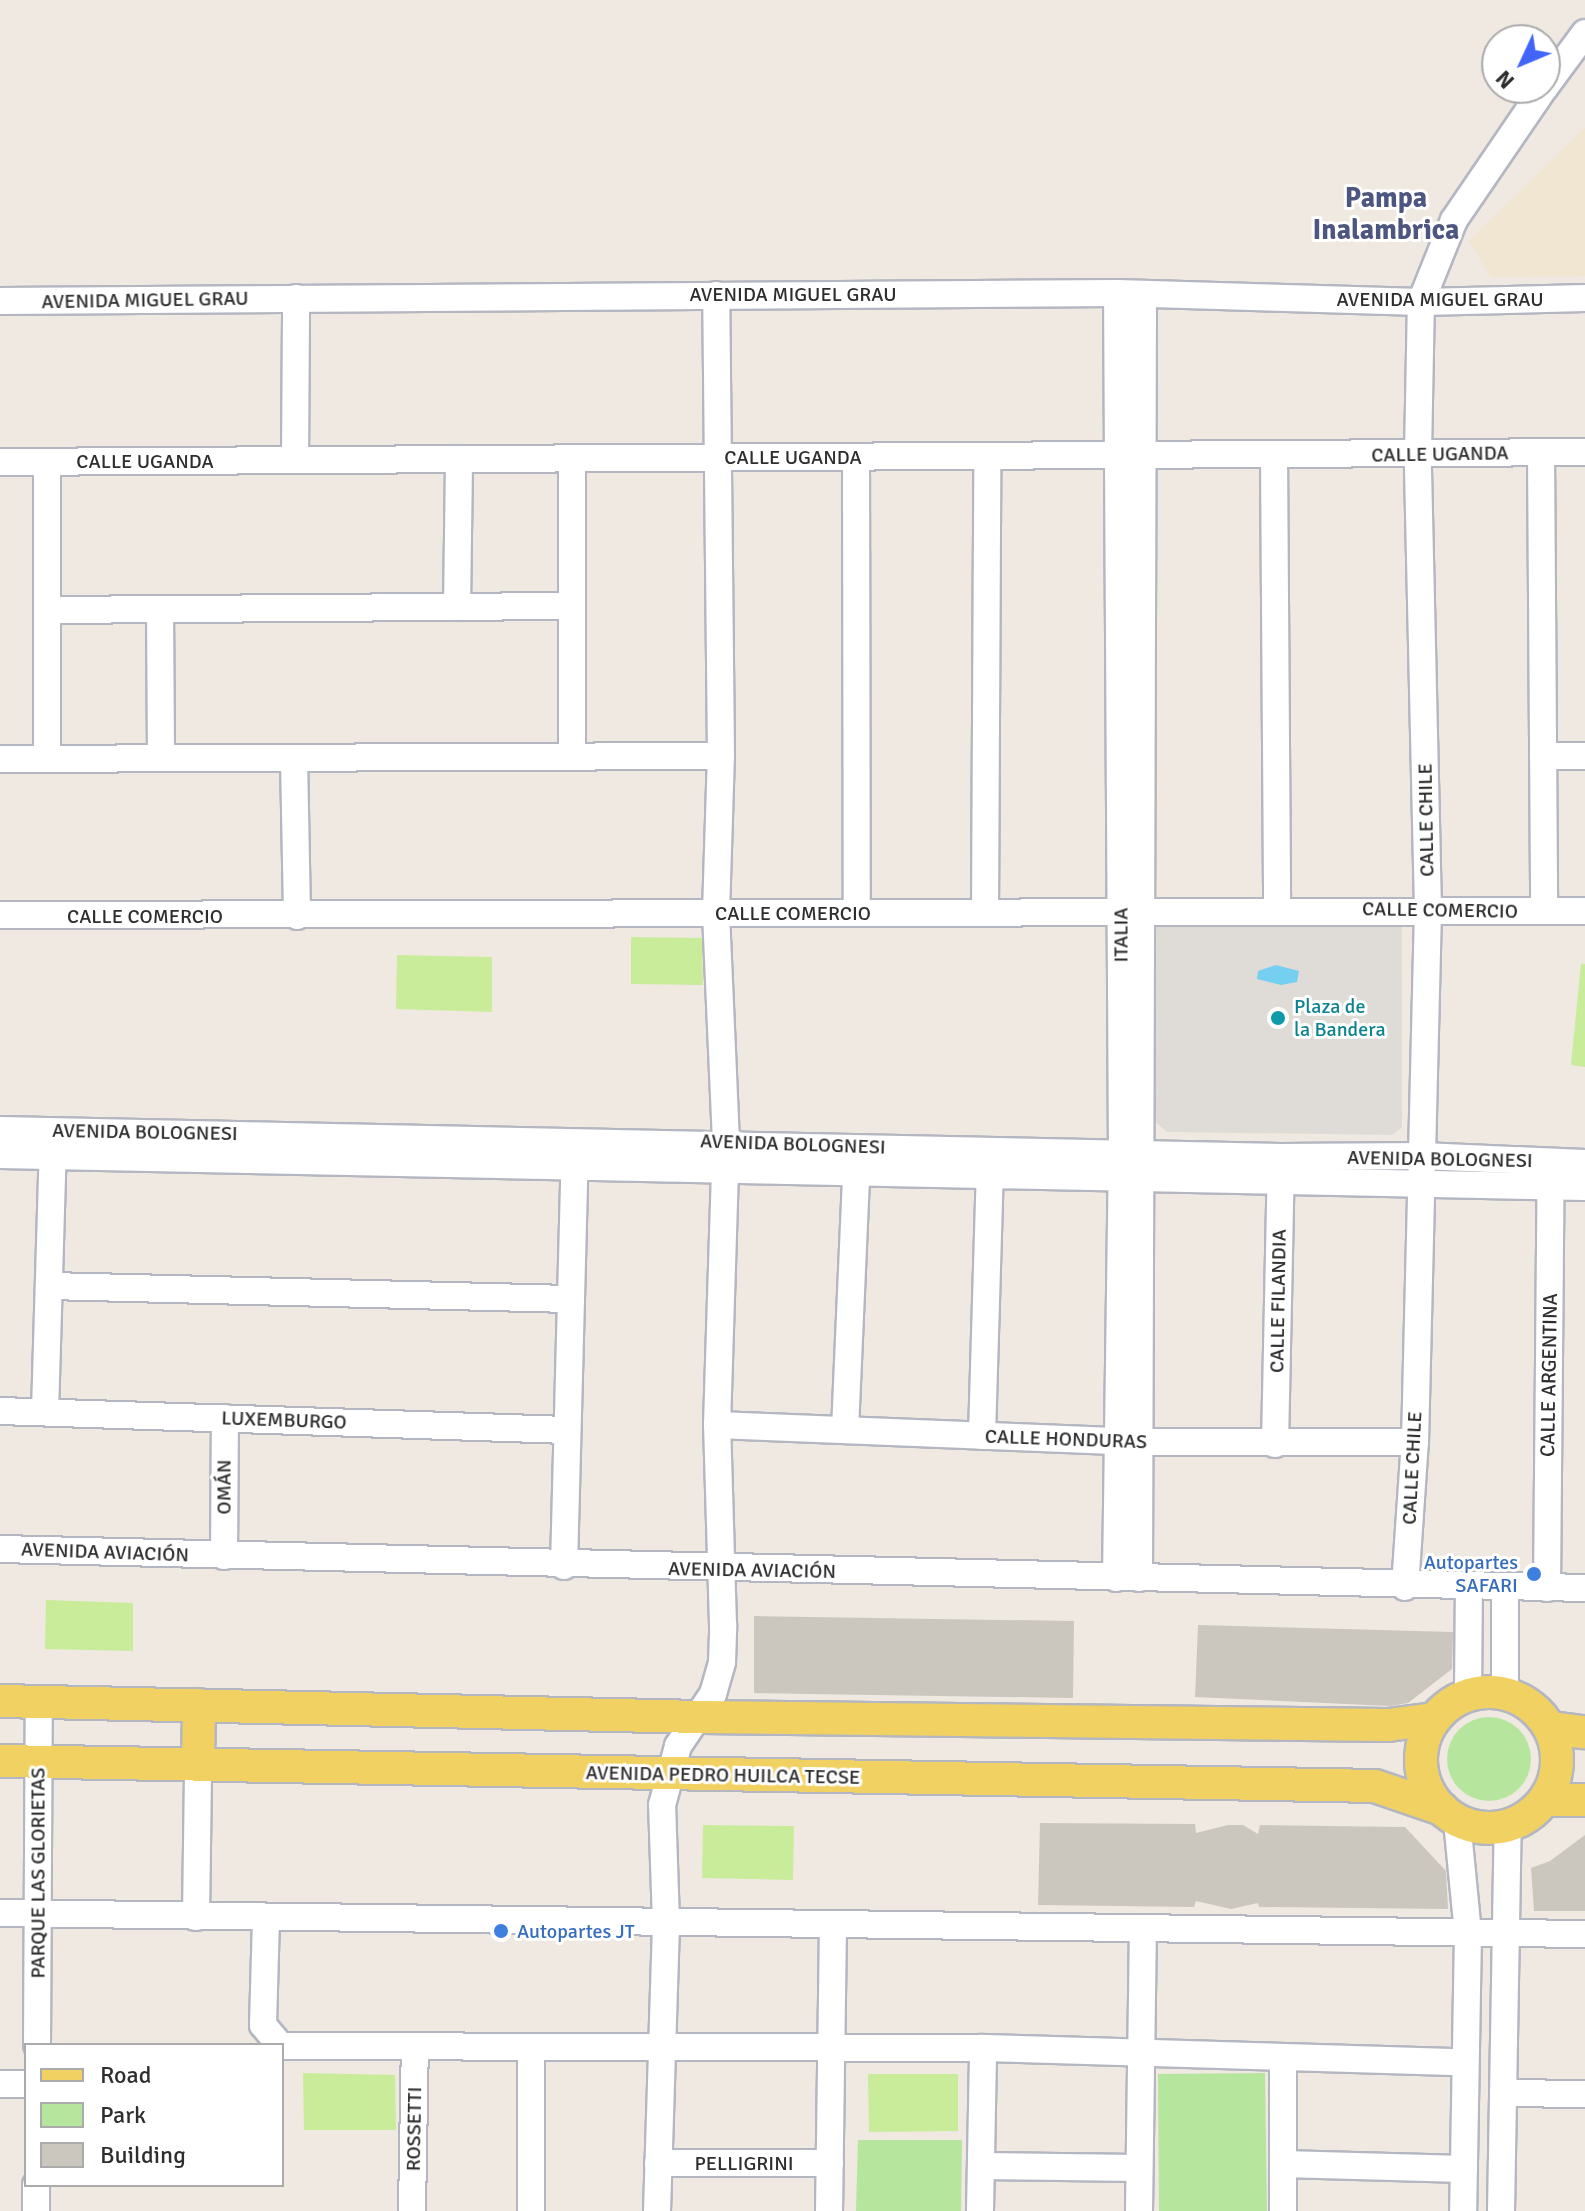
<!DOCTYPE html>
<meta charset="utf-8">
<style>
body{margin:0}
#map{position:relative;width:1585px;height:2211px;overflow:hidden;background:#efe9e1;font-family:Signika,sans-serif}
div>[style]{position:absolute}
[style*='--x']{left:calc(var(--x)*1px);top:calc(var(--y)*1px);width:calc(var(--w)*1px);rotate:calc(var(--a)*1deg)}
.education>*{inset:0;background:#f0e6d1}
.green>*{inset:0;background:#b6e59e}
.round{border-radius:50%}
.pitch>*{inset:0;background:#c9ec9a}
.plaza>*{inset:0;background:#dfdcd8}
.water>*{inset:0;background:#75cff0}
.building>*{inset:0;background:#cbc7bf}
.roads{filter:drop-shadow(2px 0 #b4b7c1) drop-shadow(-2px 0 #b4b7c1) drop-shadow(0 2px #b4b7c1) drop-shadow(0 -2px #b4b7c1)}
.minor>*{height:26px;margin:-13px;padding:0 13px;transform-origin:13px;border-radius:13px;background:#fff}
.major>*{height:32px;margin:-16px;padding:0 16px;transform-origin:16px;border-radius:16px;background:#f2d163}
.major>.ring{margin:-16px;padding:0;box-sizing:content-box;background:none;border:32px solid #f2d163;border-radius:50%}
.dots>*{width:22px;height:22px;translate:-50% -50%;box-sizing:border-box;border:4px solid #fff;border-radius:50%}
span{translate:-50% -50%;white-space:nowrap;text-align:center;line-height:1.15;-webkit-text-stroke:6px #fff;paint-order:stroke}
.street-label{font-size:20px;color:#2e2e2e}
.culture-label{font-size:20px;color:#0d838f}
.left{translate:0 -50%;text-align:left}
.shop-label{font-size:20px;color:#366cbe}
.right{translate:-100% -50%;text-align:right}
.district-label{font-size:28px;color:#4d5680;font-weight:700}
.legend{position:absolute;left:24px;top:2043px;width:260px;height:144px;box-sizing:border-box;background:#fff;border:2px solid #ababab;margin:0;padding:10px 14px;list-style:none;font-size:24px;color:#2e2e2e}
.legend li{display:flex;align-items:center;gap:16px;height:40px}
.legend b{width:40px;border:2px solid #ababab}
.north{position:absolute;left:1481px;top:24px;width:80px;height:80px;box-sizing:border-box;background:#fff;border:2px solid #ababab;border-radius:50%;rotate:226deg;font-size:22px;font-weight:700;line-height:32px;text-align:center;color:#2e2e2e}
.north::after{content:'';display:block;margin:auto;width:28px;height:36px;background:#4264fb;clip-path:polygon(50% 0,100% 100%,50% 72%,0 100%)}
</style>
<div id="map">
<div class="education">
<i style="clip-path:polygon(1585px 127px,1585px 276px,1491px 277px,1469px 241px)"></i>
</div>
<div class="green">
<i class="round" style="left:1447px;top:1717px;width:84px;height:84px"></i>
<i style="clip-path:polygon(1265px 2073px,1267px 2211px,1159px 2211px,1158px 2074px)"></i>
<i style="clip-path:polygon(858px 2140px,962px 2140px,961px 2211px,856px 2211px)"></i>
</div>
<div class="pitch">
<i style="clip-path:polygon(631px 937px,702px 938px,703px 985px,631px 984px)"></i>
<i style="clip-path:polygon(397px 955px,492px 957px,492px 1012px,396px 1009px)"></i>
<i style="clip-path:polygon(1581px 964px,1585px 964px,1585px 1067px,1571px 1065px)"></i>
<i style="clip-path:polygon(46px 1600px,133px 1603px,133px 1651px,45px 1649px)"></i>
<i style="clip-path:polygon(703px 1825px,794px 1826px,793px 1880px,702px 1878px)"></i>
<i style="clip-path:polygon(303px 2073px,395px 2075px,396px 2130px,304px 2130px)"></i>
<i style="clip-path:polygon(868px 2074px,958px 2074px,958px 2131px,869px 2132px)"></i>
</div>
<div class="plaza">
<i style="clip-path:polygon(1152px 916px,1402px 916px,1402px 1127px,1392px 1135px,1167px 1132px,1154px 1121px)"></i>
</div>
<div class="water">
<i style="clip-path:polygon(1276px 965px,1299px 971px,1297px 982px,1281px 985px,1257px 979px,1258px 971px)"></i>
</div>
<div class="building">
<i style="clip-path:polygon(754px 1616px,1074px 1621px,1073px 1698px,754px 1693px)"></i>
<i style="clip-path:polygon(1198px 1625px,1453px 1632px,1452px 1669px,1408px 1703px,1390px 1706px,1195px 1697px)"></i>
<i style="clip-path:polygon(1040px 1823px,1195px 1824px,1196px 1833px,1228px 1825px,1243px 1825px,1258px 1834px,1260px 1825px,1405px 1827px,1446px 1871px,1448px 1909px,1259px 1907px,1258px 1903px,1231px 1909px,1196px 1901px,1194px 1907px,1038px 1905px)"></i>
<i style="clip-path:polygon(1585px 1835px,1585px 1911px,1534px 1911px,1531px 1868px,1550px 1861px)"></i>
</div>
<div class="roads">
<div class="minor">
<i style="--x:1545;--y:87;--w:67;--a:-53.5"></i>
<i style="--x:0;--y:301;--w:1117;--a:-0.41"></i>
<i style="--x:1117;--y:293;--w:304;--a:1.7"></i>
<i style="--x:1421;--y:302;--w:164;--a:-1.4"></i>
<i style="--x:1541;--y:453;--w:458;--a:89.6"></i>
<i style="--x:1274;--y:456;--w:452;--a:89.6"></i>
<i style="--x:856;--y:457;--w:456;--a:89.9"></i>
<i style="--x:295;--y:460;--w:162;--a:-89.6"></i>
<i style="--x:0;--y:462;--w:1585;--a:-0.36"></i>
<i style="--x:47;--y:462;--w:297;--a:90"></i>
<i style="--x:457;--y:607;--w:148;--a:-89.2"></i>
<i style="--x:160;--y:609;--w:149;--a:89.6"></i>
<i style="--x:47;--y:610;--w:525;--a:-0.44"></i>
<i style="--x:572;--y:756;--w:298;--a:-90"></i>
<i style="--x:1543;--y:756;--w:42;--a:0"></i>
<i style="--x:294;--y:758;--w:158;--a:88.9"></i>
<i style="--x:0;--y:759;--w:721;--a:-0.24"></i>
<i style="--x:985;--y:912;--w:456;--a:-89.7"></i>
<i style="--x:0;--y:915;--w:1585;--a:-0.14"></i>
<i style="--x:0;--y:1130;--w:1281;--a:1.21"></i>
<i style="--x:1281;--y:1157;--w:141;--a:-0.4"></i>
<i style="--x:1422;--y:1156;--w:163;--a:2.5"></i>
<i style="--x:0;--y:1155;--w:1585;--a:1.16"></i>
<i style="--x:49;--y:1286;--w:522;--a:1.43"></i>
<i style="--x:0;--y:1411;--w:567;--a:1.92"></i>
<i style="--x:45;--y:1412;--w:274;--a:-88.3"></i>
<i style="--x:717;--y:1425;--w:422;--a:2.3"></i>
<i style="--x:1139;--y:1442;--w:276;--a:0"></i>
<i style="--x:845;--y:1430;--w:276;--a:-87.5"></i>
<i style="--x:982;--y:1436;--w:277;--a:-88.3"></i>
<i style="--x:1275;--y:1444;--w:280;--a:-88.8"></i>
<i style="--x:0;--y:1549;--w:1585;--a:1.41"></i>
<i style="--x:224;--y:1556;--w:138;--a:-89.6"></i>
<i style="--x:564;--y:1566;--w:417;--a:-88.5"></i>
<i style="--x:1116;--y:1578;--w:424;--a:-89.2"></i>
<i style="--x:1122;--y:1154;--w:861;--a:-90.33"></i>
<i style="--x:1139;--y:1578;--w:1284;--a:-89.82"></i>
<i style="--x:1505;--y:1586;--w:108;--a:90"></i>
<i style="--x:1405;--y:1587;--w:145;--a:-86.1"></i>
<i style="--x:1415;--y:1442;--w:532;--a:-88.6"></i>
<i style="--x:1428;--y:910;--w:456;--a:-91.3"></i>
<i style="--x:1418;--y:454;--w:152;--a:-88.9"></i>
<i style="--x:1421;--y:302;--w:88;--a:-68.1"></i>
<i style="--x:1454;--y:220;--w:160;--a:-55.7"></i>
<i style="--x:1547;--y:1588;--w:418;--a:-89.5"></i>
<i style="--x:1468;--y:1695;--w:110;--a:-89.5"></i>
<i style="--x:1457;--y:1821;--w:113;--a:84.4"></i>
<i style="--x:1468;--y:1933;--w:278;--a:91"></i>
<i style="--x:0;--y:1913;--w:1585;--a:0.76"></i>
<i style="--x:196;--y:1917;--w:152;--a:-89.2"></i>
<i style="--x:266;--y:1918;--w:107;--a:91.6"></i>
<i style="--x:263;--y:2025;--w:26;--a:50"></i>
<i style="--x:37;--y:2045;--w:343;--a:-89.7"></i>
<i style="--x:282;--y:2046;--w:701;--a:0.16"></i>
<i style="--x:983;--y:2048;--w:481;--a:1.7"></i>
<i style="--x:0;--y:2084;--w:26;--a:0"></i>
<i style="--x:1503;--y:2093;--w:82;--a:0.7"></i>
<i style="--x:658;--y:2163;--w:172;--a:0"></i>
<i style="--x:1283;--y:2164;--w:181;--a:1.6"></i>
<i style="--x:982;--y:2166;--w:157;--a:0.7"></i>
<i style="--x:36;--y:2211;--w:26;--a:-90"></i>
<i style="--x:412;--y:2211;--w:164;--a:-89"></i>
<i style="--x:531;--y:2211;--w:163;--a:-90"></i>
<i style="--x:657;--y:2211;--w:288;--a:-88.2"></i>
<i style="--x:666;--y:1923;--w:118;--a:-91.9"></i>
<i style="--x:662;--y:1805;--w:61;--a:-74.8"></i>
<i style="--x:678;--y:1746;--w:63;--a:-56.1"></i>
<i style="--x:713;--y:1694;--w:33;--a:-74"></i>
<i style="--x:722;--y:1662;--w:37;--a:-88"></i>
<i style="--x:723;--y:1625;--w:200;--a:-91.7"></i>
<i style="--x:717;--y:1425;--w:283;--a:-88.2"></i>
<i style="--x:726;--y:1142;--w:229;--a:-92.5"></i>
<i style="--x:716;--y:913;--w:157;--a:-88.2"></i>
<i style="--x:721;--y:756;--w:461;--a:-90.6"></i>
<i style="--x:829;--y:2211;--w:284;--a:-89.2"></i>
<i style="--x:980;--y:2211;--w:163;--a:-88.9"></i>
<i style="--x:1139;--y:2211;--w:281;--a:-89.2"></i>
<i style="--x:1283;--y:2211;--w:154;--a:-90"></i>
<i style="--x:1501;--y:2211;--w:385;--a:-89"></i>
</div>
<div class="major">
<i class="ring" style="left:1421px;top:1692px;width:104px;height:104px"></i>
<i style="--x:0;--y:1701;--w:702;--a:1.31"></i>
<i style="--x:702;--y:1717;--w:686;--a:0.67"></i>
<i style="--x:1388;--y:1725;--w:46;--a:-7.4"></i>
<i style="--x:1550;--y:1728;--w:35;--a:7"></i>
<i style="--x:0;--y:1761;--w:1375;--a:1.04"></i>
<i style="--x:1375;--y:1786;--w:71;--a:18.9"></i>
<i style="--x:198;--y:1765;--w:60;--a:-89"></i>
<i style="--x:1545;--y:1800;--w:40;--a:0"></i>
</div>
</div>
<div class="dots">
<i style="left:1278px;top:1018px;background:#0f9aa8"></i>
<i style="left:1534px;top:1574px;background:#3f7fe0"></i>
<i style="left:501px;top:1931px;background:#3f7fe0"></i>
</div>
<div class="street-label">
<span style="left:793px;top:294px">AVENIDA MIGUEL GRAU</span>
<span style="left:1440px;top:299px">AVENIDA MIGUEL GRAU</span>
<span style="left:145px;top:300px;rotate:-1deg">AVENIDA MIGUEL GRAU</span>
<span style="left:1440px;top:454px;rotate:-1deg">CALLE UGANDA</span>
<span style="left:793px;top:457px">CALLE UGANDA</span>
<span style="left:145px;top:461px">CALLE UGANDA</span>
<span style="left:1426px;top:820px;rotate:-91deg">CALLE CHILE</span>
<span style="left:1440px;top:910px;rotate:1deg">CALLE COMERCIO</span>
<span style="left:793px;top:913px">CALLE COMERCIO</span>
<span style="left:145px;top:916px">CALLE COMERCIO</span>
<span style="left:1121px;top:935px;rotate:-90deg">ITALIA</span>
<span style="left:145px;top:1132px;rotate:1deg">AVENIDA BOLOGNESI</span>
<span style="left:793px;top:1144px;rotate:2deg">AVENIDA BOLOGNESI</span>
<span style="left:1440px;top:1159px;rotate:1deg">AVENIDA BOLOGNESI</span>
<span style="left:1278px;top:1301px;rotate:-89deg">CALLE FILANDIA</span>
<span style="left:1549px;top:1375px;rotate:-89deg">CALLE ARGENTINA</span>
<span style="left:284px;top:1420px;rotate:2deg">LUXEMBURGO</span>
<span style="left:1066px;top:1439px;rotate:2deg">CALLE HONDURAS</span>
<span style="left:1412px;top:1468px;rotate:-87deg">CALLE CHILE</span>
<span style="left:224px;top:1487px;rotate:-90deg">OMÁN</span>
<span style="left:105px;top:1552px;rotate:2deg">AVENIDA AVIACIÓN</span>
<span style="left:752px;top:1570px;rotate:1deg">AVENIDA AVIACIÓN</span>
<span style="left:723px;top:1775px;rotate:1deg">AVENIDA PEDRO HUILCA TECSE</span>
<span style="left:38px;top:1873px;rotate:-90deg">PARQUE LAS GLORIETAS</span>
<span style="left:414px;top:2129px;rotate:-89deg">ROSSETTI</span>
<span style="left:744px;top:2163px">PELLIGRINI</span>
</div>
<div class="culture-label">
<span class="left" style="left:1294px;top:1018px">Plaza de<br>la Bandera</span>
</div>
<div class="shop-label">
<span class="right" style="left:1518px;top:1574px">Autopartes<br>SAFARI</span>
<span class="left" style="left:517px;top:1931px">Autopartes JT</span>
</div>
<div class="district-label">
<span style="left:1386px;top:214px">Pampa<br>Inalambrica</span>
</div>
<ul class="legend">
<li><b style="height:10px;background:#f2d163"></b>Road</li>
<li><b style="height:22px;background:#b6e59e"></b>Park</li>
<li><b style="height:22px;background:#cbc7bf"></b>Building</li>
</ul>
<div class="north">N</div>
</div>
